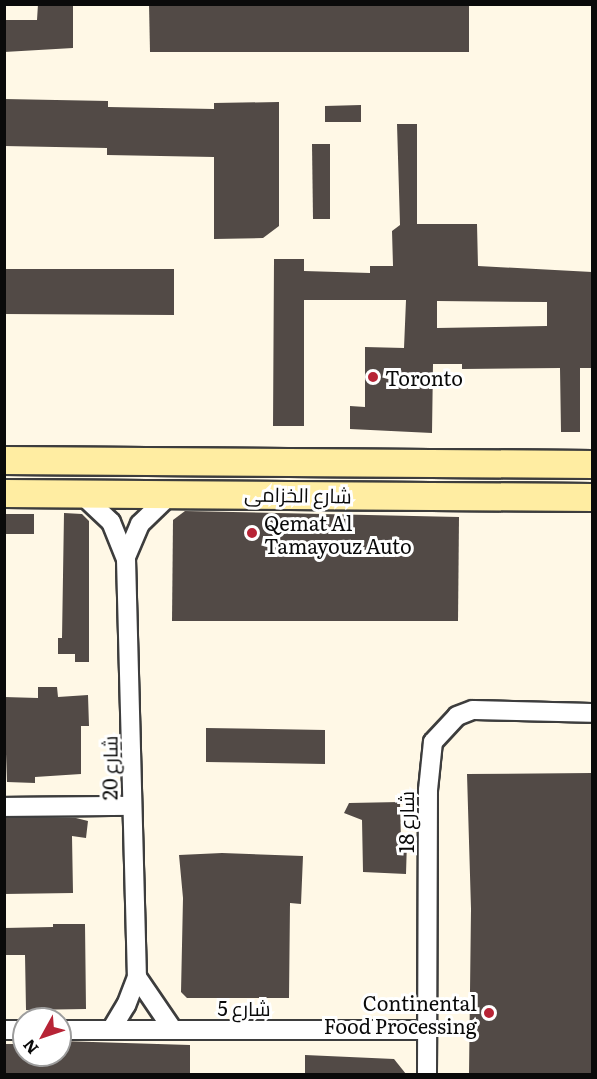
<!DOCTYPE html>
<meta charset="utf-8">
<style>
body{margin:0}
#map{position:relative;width:597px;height:1079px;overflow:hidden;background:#fff8e6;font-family:Literata,Cairo,serif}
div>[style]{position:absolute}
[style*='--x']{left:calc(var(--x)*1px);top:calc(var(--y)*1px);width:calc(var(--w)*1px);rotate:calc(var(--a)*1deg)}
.building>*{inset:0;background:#524a46}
.roads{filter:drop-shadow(2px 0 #3d3d3d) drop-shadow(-2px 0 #3d3d3d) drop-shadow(0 2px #3d3d3d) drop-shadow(0 -2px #3d3d3d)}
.street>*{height:18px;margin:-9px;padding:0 9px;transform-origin:9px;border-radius:9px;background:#fff}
.secondary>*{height:27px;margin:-13.5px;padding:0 13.5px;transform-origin:13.5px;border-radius:13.5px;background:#ffeda2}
.dots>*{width:16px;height:16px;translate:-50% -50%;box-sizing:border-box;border:3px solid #fff;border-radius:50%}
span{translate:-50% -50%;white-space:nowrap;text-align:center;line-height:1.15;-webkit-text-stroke:6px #fff;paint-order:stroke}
.poi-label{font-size:20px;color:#0a0a0a}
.left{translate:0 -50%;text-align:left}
.right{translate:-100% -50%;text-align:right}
.street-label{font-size:20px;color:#0a0a0a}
.frame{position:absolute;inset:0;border:6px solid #0a0a0a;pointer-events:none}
.north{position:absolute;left:12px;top:1007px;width:60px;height:60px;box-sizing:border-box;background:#fff;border:2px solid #9d9d9d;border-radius:50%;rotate:230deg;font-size:16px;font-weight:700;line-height:24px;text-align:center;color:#0a0a0a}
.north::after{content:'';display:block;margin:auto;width:21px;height:27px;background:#b72436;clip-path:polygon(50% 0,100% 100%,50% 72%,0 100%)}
</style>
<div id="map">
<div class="building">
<i style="clip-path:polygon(38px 4px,73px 4px,73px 48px,4px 52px,4px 20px,37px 20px)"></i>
<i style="clip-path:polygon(149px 4px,469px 4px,469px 52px,150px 52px)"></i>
<i style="clip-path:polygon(4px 99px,108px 101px,108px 107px,214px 109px,214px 103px,279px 102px,279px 226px,263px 238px,214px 239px,214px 157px,107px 155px,107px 148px,4px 146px)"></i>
<i style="clip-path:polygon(361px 105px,361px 122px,325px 122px,325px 106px)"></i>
<i style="clip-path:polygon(evenodd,397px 124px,417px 124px,417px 224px,477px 224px,478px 266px,592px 272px,592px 368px,580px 368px,580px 432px,561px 432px,560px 368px,462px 369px,462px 364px,433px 364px,432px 433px,350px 429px,350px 406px,365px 407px,365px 347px,404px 348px,406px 300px,304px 300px,304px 426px,273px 426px,274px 259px,304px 259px,304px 271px,370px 273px,370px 266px,393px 266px,392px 231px,400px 225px,397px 124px,437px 301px,547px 302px,547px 326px,437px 328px,437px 301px)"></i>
<i style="clip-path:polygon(312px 144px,330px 144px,330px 219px,313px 219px)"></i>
<i style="clip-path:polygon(4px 269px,174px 269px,174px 315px,4px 314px)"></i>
<i style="clip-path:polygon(185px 511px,459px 517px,458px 621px,172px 621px,173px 520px)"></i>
<i style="clip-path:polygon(64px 513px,82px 514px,89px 521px,89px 662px,75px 662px,75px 654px,58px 654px,58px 638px,62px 638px)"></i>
<i style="clip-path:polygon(4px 514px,34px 514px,34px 534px,4px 534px)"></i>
<i style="clip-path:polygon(38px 687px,57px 687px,58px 697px,88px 695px,89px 726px,81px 726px,81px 774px,35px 777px,35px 783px,7px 782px,4px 697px,38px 698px)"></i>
<i style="clip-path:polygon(206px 728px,325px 730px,325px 764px,206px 762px)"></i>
<i style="clip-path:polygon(592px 773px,592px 1074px,469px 1074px,471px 909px,467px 774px)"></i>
<i style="clip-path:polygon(400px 802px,401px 841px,407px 841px,406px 874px,363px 872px,362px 820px,344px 813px,349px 803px)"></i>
<i style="clip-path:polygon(4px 818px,76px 818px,88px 821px,86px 838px,72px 836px,73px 893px,4px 894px)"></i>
<i style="clip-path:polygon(222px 853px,303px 856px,301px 904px,290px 903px,289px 998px,187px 998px,181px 992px,183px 898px,179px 855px)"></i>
<i style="clip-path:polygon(53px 924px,85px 924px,86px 1009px,26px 1010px,25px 955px,4px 955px,4px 928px,53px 927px)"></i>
<i style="clip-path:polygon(60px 1041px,190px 1045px,190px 1074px,4px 1074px,4px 1044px,24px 1044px,24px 1055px,60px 1055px)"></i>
<i style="clip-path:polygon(305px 1055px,394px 1059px,406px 1074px,305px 1074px)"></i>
</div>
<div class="roads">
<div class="street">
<i style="--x:79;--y:492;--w:44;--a:43.2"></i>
<i style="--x:111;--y:522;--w:40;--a:68"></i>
<i style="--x:126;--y:559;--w:418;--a:88.5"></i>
<i style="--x:137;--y:977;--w:30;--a:111"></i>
<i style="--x:126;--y:1005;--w:29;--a:121"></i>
<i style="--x:126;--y:557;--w:36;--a:-67"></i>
<i style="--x:140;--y:524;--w:45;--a:-44.1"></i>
<i style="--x:4;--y:807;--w:127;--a:-0.5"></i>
<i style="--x:137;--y:977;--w:64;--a:55.8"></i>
<i style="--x:4;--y:1030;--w:20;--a:0"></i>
<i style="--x:60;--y:1030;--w:367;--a:0"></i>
<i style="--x:427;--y:1074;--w:284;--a:-89.8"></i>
<i style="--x:428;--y:790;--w:48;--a:-84.1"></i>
<i style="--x:433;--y:742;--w:35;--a:-47"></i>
<i style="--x:457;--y:716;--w:17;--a:-21"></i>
<i style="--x:473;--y:710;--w:119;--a:1.4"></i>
</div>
<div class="secondary">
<i style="--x:4;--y:460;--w:588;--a:0.39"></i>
<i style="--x:4;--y:493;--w:588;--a:0.39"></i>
</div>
</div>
<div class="dots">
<i style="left:373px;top:377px;background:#b72436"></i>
<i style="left:252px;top:533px;background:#b72436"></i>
<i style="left:489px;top:1013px;background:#b72436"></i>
</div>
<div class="poi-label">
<span class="left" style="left:385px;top:377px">Toronto</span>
<span class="left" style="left:264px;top:534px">Qemat Al<br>Tamayouz Auto</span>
<span class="right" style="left:477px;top:1014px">Continental<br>Food Processing</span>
</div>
<div class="street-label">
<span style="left:298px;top:494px;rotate:1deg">شارع الخزامى</span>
<span style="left:109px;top:768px;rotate:-90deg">شارع 20</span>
<span style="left:405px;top:822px;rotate:-90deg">شارع 18</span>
<span style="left:244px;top:1007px">شارع 5</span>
</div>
<div class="frame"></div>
<div class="north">N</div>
</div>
